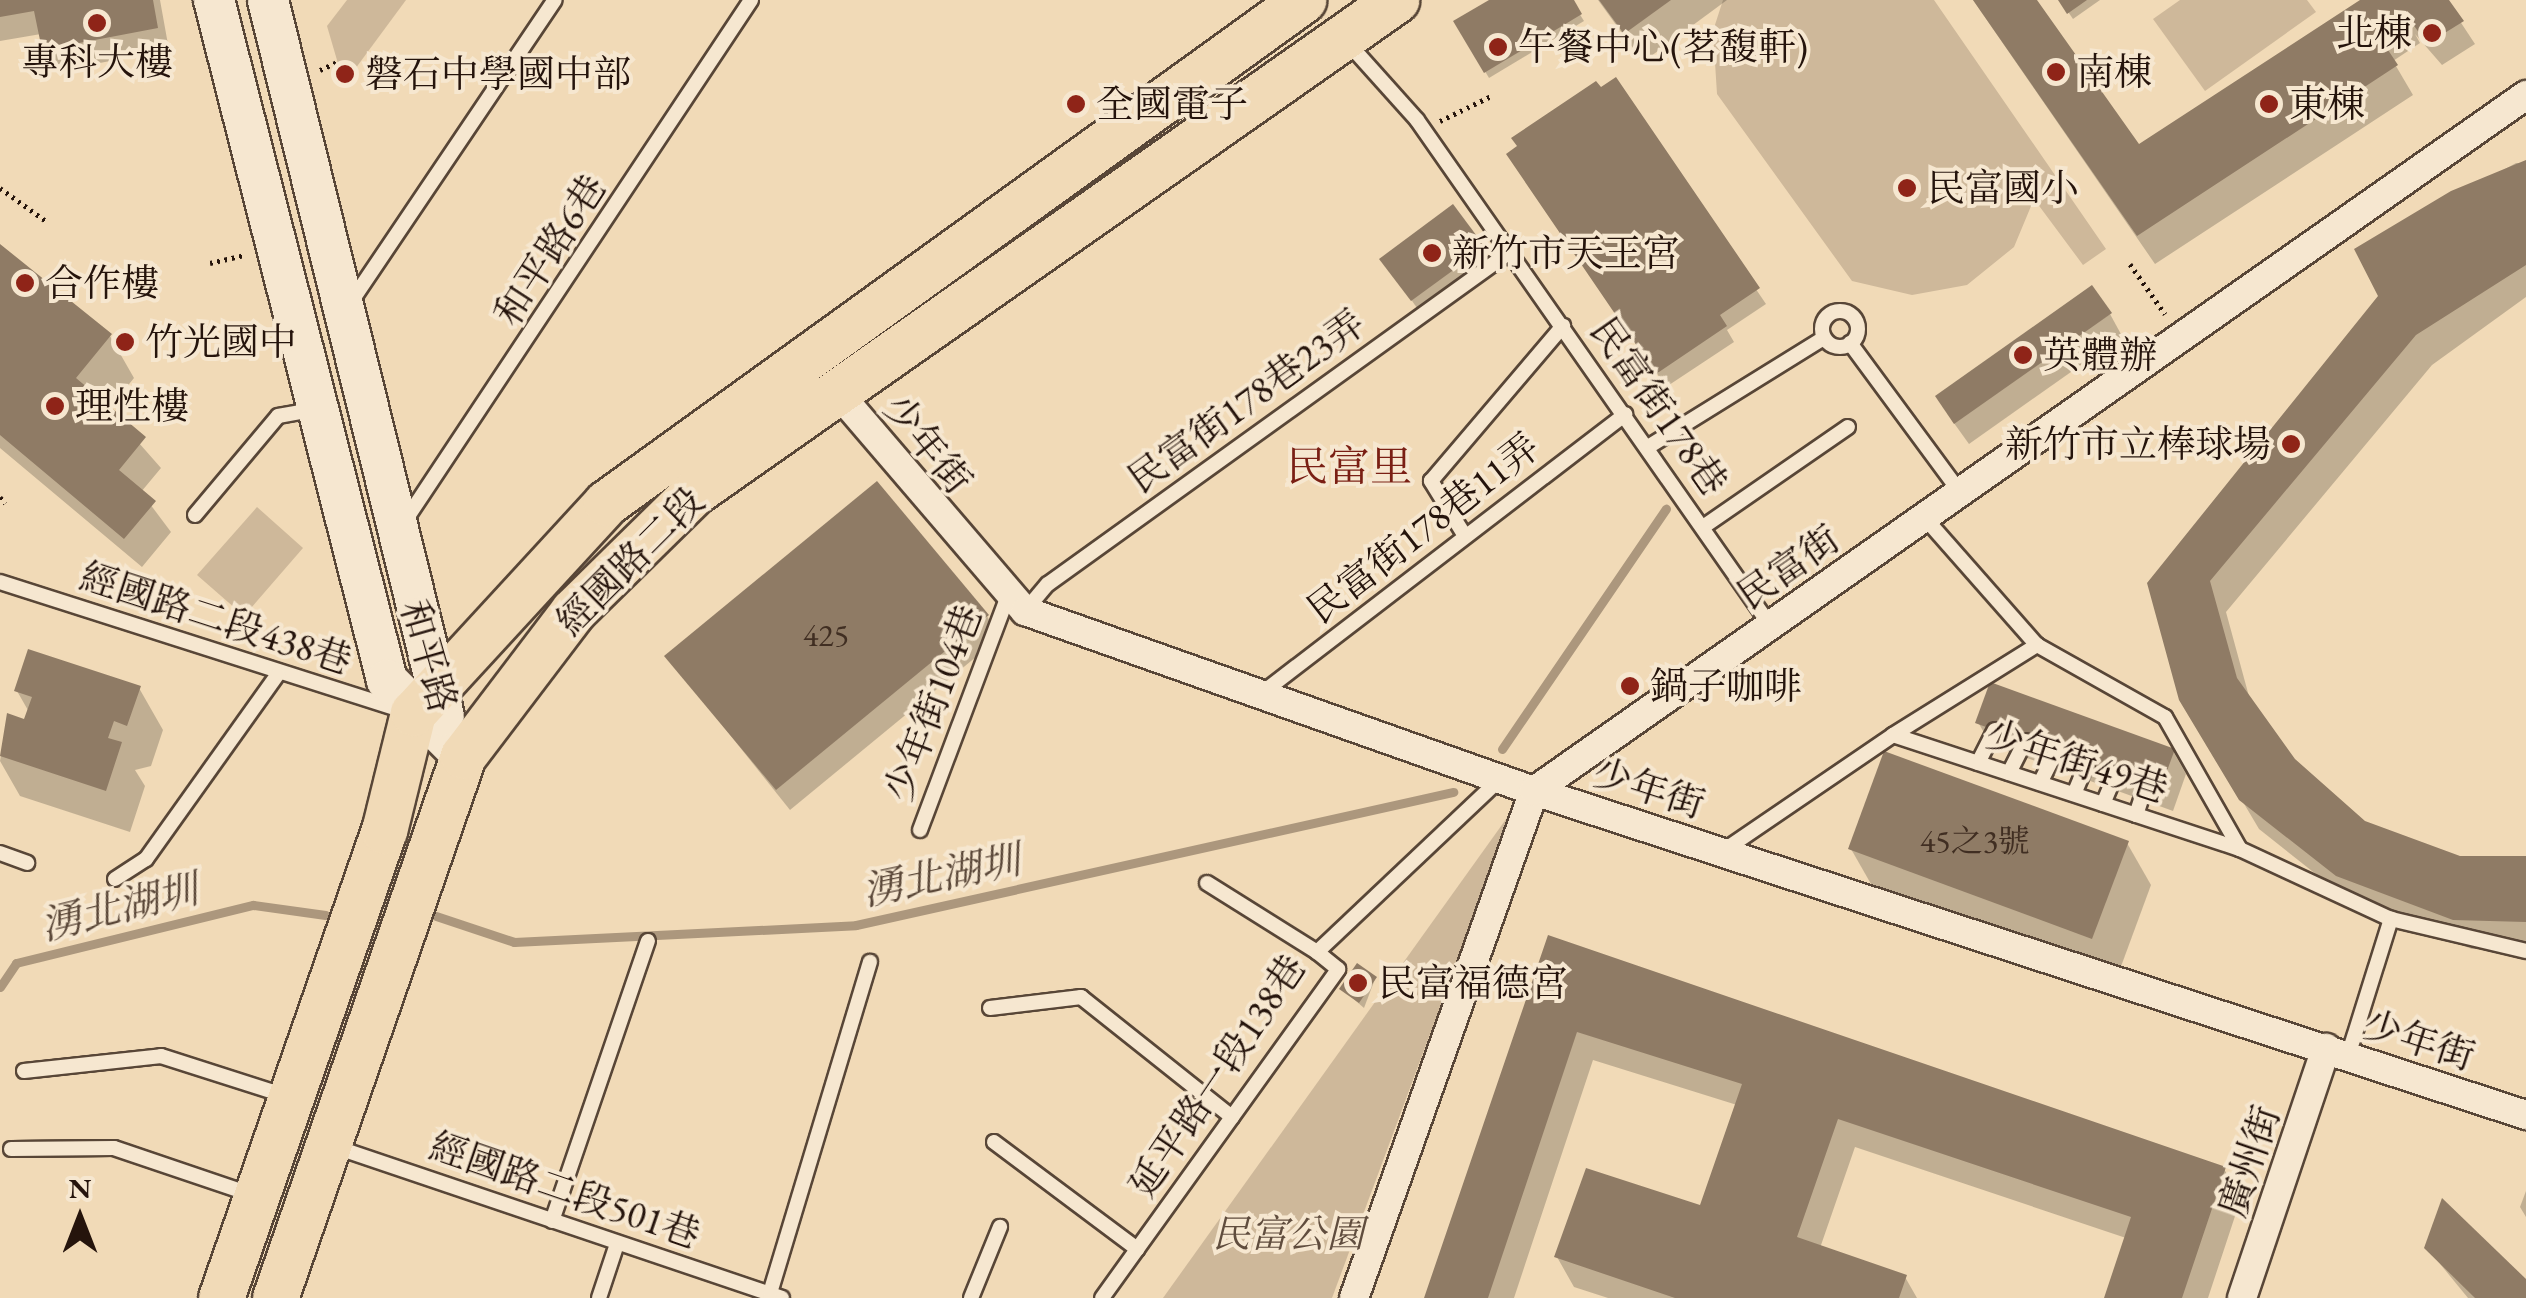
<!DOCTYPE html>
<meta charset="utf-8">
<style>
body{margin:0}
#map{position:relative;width:2526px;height:1298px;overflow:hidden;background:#f1dab7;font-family:"EB Garamond","Noto Serif TC",serif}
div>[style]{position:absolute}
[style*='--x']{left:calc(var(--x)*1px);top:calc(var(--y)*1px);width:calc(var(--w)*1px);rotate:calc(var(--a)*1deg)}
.green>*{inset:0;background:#ceb89a}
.shadow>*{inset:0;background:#0003}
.stream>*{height:9px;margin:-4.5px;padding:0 4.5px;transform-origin:4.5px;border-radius:4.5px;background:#ac977d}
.building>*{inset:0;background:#8f7b65}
.path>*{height:5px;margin-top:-2.5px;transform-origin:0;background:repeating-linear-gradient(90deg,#25140c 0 2.5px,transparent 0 7.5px)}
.roads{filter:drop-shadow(2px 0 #584637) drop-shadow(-2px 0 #584637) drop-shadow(0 2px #584637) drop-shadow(0 -2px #584637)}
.lane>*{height:14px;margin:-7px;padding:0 7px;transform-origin:7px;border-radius:7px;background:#f6e7d0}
.lane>.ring{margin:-7px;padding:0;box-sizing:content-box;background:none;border:14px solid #f6e7d0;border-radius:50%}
.street>*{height:28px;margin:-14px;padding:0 14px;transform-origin:14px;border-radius:14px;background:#f6e7d0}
.secondary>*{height:40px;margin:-20px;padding:0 20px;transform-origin:20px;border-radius:20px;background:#f6e7d0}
.primary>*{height:45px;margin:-22.5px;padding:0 22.5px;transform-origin:22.5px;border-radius:22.5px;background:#f1dab7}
.dots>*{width:28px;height:28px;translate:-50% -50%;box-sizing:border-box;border:5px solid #f6e7d0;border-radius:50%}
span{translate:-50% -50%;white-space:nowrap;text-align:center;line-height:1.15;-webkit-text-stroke:8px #f6e7d0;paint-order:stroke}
.number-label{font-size:32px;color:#402e22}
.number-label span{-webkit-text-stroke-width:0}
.poi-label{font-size:38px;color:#25140c}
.right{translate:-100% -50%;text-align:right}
.left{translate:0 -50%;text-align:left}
.street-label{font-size:38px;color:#25140c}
.park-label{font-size:38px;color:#604d3e;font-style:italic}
.water-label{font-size:40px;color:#5b4839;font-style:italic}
.quarter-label{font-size:42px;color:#7a1f14}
.north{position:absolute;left:30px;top:1168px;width:100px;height:100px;-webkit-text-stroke:8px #f6e7d0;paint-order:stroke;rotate:0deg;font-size:28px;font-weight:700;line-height:40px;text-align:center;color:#25140c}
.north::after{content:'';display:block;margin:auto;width:35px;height:45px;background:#25140c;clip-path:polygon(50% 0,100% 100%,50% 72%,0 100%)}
</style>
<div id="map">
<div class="green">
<i style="clip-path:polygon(347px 0,406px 0,344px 84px,327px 26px)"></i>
<i style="clip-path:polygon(1723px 0,1934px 0,2106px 249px,2083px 265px,2034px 199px,2014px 247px,1967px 285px,1912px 295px,1852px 281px,1717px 94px,1713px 31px)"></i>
<i style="clip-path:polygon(2180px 0,2307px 0,2316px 12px,2205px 91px,2153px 19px)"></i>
<i style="clip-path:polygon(257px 507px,303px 548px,244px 616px,197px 575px)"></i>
<i style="clip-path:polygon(1514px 808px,1332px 1298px,1163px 1298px)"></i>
</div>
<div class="shadow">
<i style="clip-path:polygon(0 0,160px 0,169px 50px,57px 71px,41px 34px,0 41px)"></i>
<i style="clip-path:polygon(1494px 0,1571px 0,1584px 21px,1489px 78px,1456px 22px)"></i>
<i style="clip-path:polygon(1598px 0,1727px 0,1643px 62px)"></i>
<i style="clip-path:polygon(1973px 0,2034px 0,2139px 147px,2365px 0,2446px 0,2475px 44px,2442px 65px,2415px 34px,2420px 43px,2393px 61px,2413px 95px,2155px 264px)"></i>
<i style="clip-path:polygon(2060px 0,2100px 0,2073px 19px)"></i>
<i style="clip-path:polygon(1615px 81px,1766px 304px,1727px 330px,1734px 342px,1666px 387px,1518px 169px,1520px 148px)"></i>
<i style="clip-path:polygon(2516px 163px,2526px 163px,2526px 297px,2432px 365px,2226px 612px,2250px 700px,2294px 761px,2364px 823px,2460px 859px,2526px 859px,2526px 950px,2472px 949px,2355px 905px,2259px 829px,2182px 699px,2150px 584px,2381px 296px,2357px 250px)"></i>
<i style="clip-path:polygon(0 247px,110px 336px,134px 378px,109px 409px,161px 468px,141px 492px,171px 532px,142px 567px,0 448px)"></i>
<i style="clip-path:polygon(1483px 248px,1495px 270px,1426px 321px,1383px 259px)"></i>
<i style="clip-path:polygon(2110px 314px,2122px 336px,1969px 444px,1951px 419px)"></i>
<i style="clip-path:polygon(987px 616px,999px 638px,790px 810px,667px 656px)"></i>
<i style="clip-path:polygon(139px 688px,163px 730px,151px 766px,135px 770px,145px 786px,130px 832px,20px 796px,0 761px,8px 716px,26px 722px,29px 712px,17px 691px)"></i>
<i style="clip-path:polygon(1978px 722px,2173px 751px,2186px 774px,2173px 811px,1991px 745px)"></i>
<i style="clip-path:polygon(2127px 843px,2151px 885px,2116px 980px,1875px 891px,1851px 849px)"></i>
<i style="clip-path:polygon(1549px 938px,2224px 1169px,2241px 1198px,2208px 1298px,2106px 1298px,2126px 1238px,1855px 1147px,1820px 1248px,1905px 1277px,1917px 1298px,1608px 1298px,1574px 1287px,1557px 1257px,1702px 1208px,1737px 1105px,1593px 1060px,1514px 1298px,1427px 1298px)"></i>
<i style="clip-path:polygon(1405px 970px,1413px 979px,1408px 986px,1400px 977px)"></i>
<i style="clip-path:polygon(1375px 979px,1364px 1008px,1342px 989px)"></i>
<i style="clip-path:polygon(2526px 1191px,2526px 1217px,2520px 1207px)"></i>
<i style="clip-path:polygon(2427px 1248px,2526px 1283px,2526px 1298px,2468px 1298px)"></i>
</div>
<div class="stream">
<i style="--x:1502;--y:749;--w:291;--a:-55.7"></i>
<i style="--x:436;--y:916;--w:82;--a:18.4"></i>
<i style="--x:514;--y:942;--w:342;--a:-2.8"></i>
<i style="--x:856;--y:925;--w:612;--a:-12.56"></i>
<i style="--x:0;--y:987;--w:29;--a:-56"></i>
<i style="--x:16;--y:963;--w:244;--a:-13.8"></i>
<i style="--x:253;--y:905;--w:73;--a:7.9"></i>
</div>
<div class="building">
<i style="clip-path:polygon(0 0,153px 0,158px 28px,42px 50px,34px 11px,0 17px)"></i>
<i style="clip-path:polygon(1489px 0,1574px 0,1582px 14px,1484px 73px,1453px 21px)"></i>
<i style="clip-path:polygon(1599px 0,1671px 0,1624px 34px)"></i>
<i style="clip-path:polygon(1973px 0,2037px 0,2139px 144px,2360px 0,2449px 0,2464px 21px,2427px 44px,2405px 13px,2376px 32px,2398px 65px,2137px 236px)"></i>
<i style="clip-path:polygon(2058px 0,2087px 0,2067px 14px)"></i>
<i style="clip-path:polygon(1616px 77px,1760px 288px,1720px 315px,1727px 326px,1656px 374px,1506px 154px,1517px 146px,1511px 138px,1596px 81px,1601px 87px)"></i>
<i style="clip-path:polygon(2526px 160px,2526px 265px,2416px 335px,2210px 581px,2237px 678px,2295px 759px,2365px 821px,2460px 856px,2526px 856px,2526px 922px,2453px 920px,2336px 876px,2239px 800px,2179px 700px,2147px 583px,2378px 296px,2354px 249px,2451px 191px)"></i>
<i style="clip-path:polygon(1453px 204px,1485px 247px,1411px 301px,1379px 259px)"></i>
<i style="clip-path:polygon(0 244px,112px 334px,76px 378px,146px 437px,119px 470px,156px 501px,124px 539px,0 435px)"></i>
<i style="clip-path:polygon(2092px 285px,2112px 313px,1954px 424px,1935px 396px)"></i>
<i style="clip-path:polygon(877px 481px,989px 615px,776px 790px,664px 656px)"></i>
<i style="clip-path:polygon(28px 649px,141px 686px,127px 726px,114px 721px,108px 738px,122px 742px,106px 791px,0 756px,7px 713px,24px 719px,32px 697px,14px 691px)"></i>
<i style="clip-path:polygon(1990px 682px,2175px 749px,2160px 790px,1975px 723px)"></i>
<i style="clip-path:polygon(1884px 751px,2129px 841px,2092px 939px,1848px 849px)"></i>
<i style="clip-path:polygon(1548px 935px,2226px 1167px,2182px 1298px,2104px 1298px,2131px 1217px,1838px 1119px,1797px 1237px,1907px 1275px,1899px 1298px,1675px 1298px,1554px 1257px,1586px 1168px,1700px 1205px,1742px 1084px,1577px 1032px,1488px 1298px,1424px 1298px)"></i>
<i style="clip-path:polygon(1357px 963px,1377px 977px,1359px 1003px,1339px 989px)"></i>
<i style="clip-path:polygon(2442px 1198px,2526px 1279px,2526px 1298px,2475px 1298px,2424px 1248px)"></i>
</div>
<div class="path">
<i style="--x:320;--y:70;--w:19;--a:-25"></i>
<i style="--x:1440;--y:121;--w:57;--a:-26.1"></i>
<i style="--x:0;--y:188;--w:57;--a:35.7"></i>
<i style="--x:210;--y:263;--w:35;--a:-13"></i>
<i style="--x:2130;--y:264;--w:61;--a:55"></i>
<i style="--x:0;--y:497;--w:8;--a:50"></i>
</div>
<div class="roads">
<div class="lane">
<i style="--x:1348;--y:43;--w:103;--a:48.1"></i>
<i style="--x:1417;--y:120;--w:616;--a:55.05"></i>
<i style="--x:351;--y:302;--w:364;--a:-56"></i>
<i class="ring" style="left:1822px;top:311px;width:22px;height:22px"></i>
<i style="--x:1850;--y:343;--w:185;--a:53.6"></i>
<i style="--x:1648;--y:447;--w:207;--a:-31.8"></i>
<i style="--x:195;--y:515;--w:129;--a:-50"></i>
<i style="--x:278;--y:416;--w:35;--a:-10"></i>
<i style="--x:1924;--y:517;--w:171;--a:48.6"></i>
<i style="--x:2037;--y:645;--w:147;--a:29.4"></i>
<i style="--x:2165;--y:717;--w:152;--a:60.4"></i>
<i style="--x:2240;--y:849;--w:166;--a:24.9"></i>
<i style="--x:2391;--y:919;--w:139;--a:13.3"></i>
<i style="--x:403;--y:524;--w:629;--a:-56.41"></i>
<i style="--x:1703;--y:527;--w:176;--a:-34.6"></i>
<i style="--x:1465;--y:536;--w:65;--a:-121.7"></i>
<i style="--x:1431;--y:481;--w:204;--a:-49.6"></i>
<i style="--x:0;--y:582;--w:418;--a:17.7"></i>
<i style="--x:1025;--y:611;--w:35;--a:-50"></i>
<i style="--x:1048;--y:584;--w:570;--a:-35.72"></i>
<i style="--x:1262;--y:693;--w:458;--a:-37.5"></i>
<i style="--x:1893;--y:735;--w:170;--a:-32"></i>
<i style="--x:1978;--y:763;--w:37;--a:-63"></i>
<i style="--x:2009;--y:773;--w:36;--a:-63"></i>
<i style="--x:2040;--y:783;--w:35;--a:-63"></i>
<i style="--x:2074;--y:794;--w:34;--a:-67"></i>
<i style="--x:2103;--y:804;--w:33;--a:-67"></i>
<i style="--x:2136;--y:815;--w:32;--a:-72"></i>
<i style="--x:920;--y:830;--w:247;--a:-69.4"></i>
<i style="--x:1723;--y:851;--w:206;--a:-34.3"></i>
<i style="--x:1893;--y:735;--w:365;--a:18.2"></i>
<i style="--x:0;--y:853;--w:29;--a:20"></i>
<i style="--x:115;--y:879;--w:37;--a:-33"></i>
<i style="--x:146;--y:859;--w:227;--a:-54.5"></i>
<i style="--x:1207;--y:883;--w:130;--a:32.1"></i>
<i style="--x:990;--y:1008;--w:92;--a:-6.9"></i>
<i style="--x:1081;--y:997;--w:193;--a:38.5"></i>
<i style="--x:2348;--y:1056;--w:144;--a:-72.6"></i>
<i style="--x:24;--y:1071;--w:138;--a:-6.2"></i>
<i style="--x:161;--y:1056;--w:131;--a:17.7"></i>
<i style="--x:994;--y:1142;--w:179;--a:36.8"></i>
<i style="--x:333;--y:1146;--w:474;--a:18.7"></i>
<i style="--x:11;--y:1149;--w:103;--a:-0.6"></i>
<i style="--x:114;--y:1148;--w:147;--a:18.7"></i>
<i style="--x:552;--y:1221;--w:296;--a:-71.1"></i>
<i style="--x:770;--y:1293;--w:346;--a:-73.2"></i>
<i style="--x:599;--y:1298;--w:57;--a:-71.6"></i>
<i style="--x:971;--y:1298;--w:77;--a:-67.8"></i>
<i style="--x:1102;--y:1298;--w:405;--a:-54.3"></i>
<i style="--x:1338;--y:969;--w:27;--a:-141"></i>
<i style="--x:1317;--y:952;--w:252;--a:-43.4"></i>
</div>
<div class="street">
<i style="--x:839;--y:394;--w:286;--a:49.4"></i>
<i style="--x:1025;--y:611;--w:540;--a:19.48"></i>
<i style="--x:1534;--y:791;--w:1044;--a:18.09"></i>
<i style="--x:1354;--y:1298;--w:538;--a:-70.45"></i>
<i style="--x:1534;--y:791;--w:1212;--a:-35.05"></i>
<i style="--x:2242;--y:1298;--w:264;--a:-71.4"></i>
</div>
<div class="secondary">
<i style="--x:214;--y:0;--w:702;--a:75.73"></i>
<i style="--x:387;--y:680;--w:107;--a:45"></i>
<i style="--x:268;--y:0;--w:737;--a:76.19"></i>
</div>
<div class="primary">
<i style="--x:221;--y:1298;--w:495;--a:-70.8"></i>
<i style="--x:384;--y:831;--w:122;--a:-76.2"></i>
<i style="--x:413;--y:713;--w:285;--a:-47.4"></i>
<i style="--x:606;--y:503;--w:860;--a:-35.82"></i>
<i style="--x:275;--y:1298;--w:574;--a:-70.87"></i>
<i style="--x:463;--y:756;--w:182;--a:-52.8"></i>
<i style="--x:573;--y:611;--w:168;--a:-44.5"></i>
<i style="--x:693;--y:493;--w:859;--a:-35.04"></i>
</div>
</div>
<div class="dots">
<i style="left:97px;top:23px;background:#8f2418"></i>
<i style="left:2432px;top:33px;background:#8f2418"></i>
<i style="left:1498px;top:47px;background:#8f2418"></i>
<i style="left:2056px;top:72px;background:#8f2418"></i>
<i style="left:345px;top:74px;background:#8f2418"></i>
<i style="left:1076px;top:104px;background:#8f2418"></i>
<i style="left:2269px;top:104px;background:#8f2418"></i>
<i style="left:1907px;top:188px;background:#8f2418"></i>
<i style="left:1432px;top:253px;background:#8f2418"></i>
<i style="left:25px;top:283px;background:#8f2418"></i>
<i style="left:125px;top:342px;background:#8f2418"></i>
<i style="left:2023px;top:355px;background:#8f2418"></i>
<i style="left:55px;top:406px;background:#8f2418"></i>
<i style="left:2291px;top:444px;background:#8f2418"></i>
<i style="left:1630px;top:686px;background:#8f2418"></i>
<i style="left:1358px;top:983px;background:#8f2418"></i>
</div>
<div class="number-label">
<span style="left:826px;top:635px">425</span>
<span style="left:1975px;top:841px">45之3號</span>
</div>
<div class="poi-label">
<span class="right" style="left:2412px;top:33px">北棟</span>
<span class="left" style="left:1518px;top:47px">午餐中心(茗馥軒)</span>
<span style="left:97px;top:62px">專科大樓</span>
<span class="left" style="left:2076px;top:72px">南棟</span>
<span class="left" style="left:365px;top:74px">磐石中學國中部</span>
<span class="left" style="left:1096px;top:104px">全國電子</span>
<span class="left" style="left:2289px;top:104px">東棟</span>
<span class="left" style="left:1927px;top:188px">民富國小</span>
<span class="left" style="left:1452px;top:253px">新竹市天王宮</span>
<span class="left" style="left:45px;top:283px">合作樓</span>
<span class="left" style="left:145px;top:342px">竹光國中</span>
<span class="left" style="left:2043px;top:355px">英體辦</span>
<span class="left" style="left:75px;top:406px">理性樓</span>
<span class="right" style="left:2271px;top:444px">新竹市立棒球場</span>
<span class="left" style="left:1650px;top:686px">鍋子咖啡</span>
<span class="left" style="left:1378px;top:983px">民富福德宮</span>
</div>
<div class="street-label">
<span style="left:550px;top:250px;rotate:-57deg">和平路6巷</span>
<span style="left:1246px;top:401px;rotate:-36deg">民富街178巷23弄</span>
<span style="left:1659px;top:406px;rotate:55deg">民富街178巷</span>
<span style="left:928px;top:444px;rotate:51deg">少年街</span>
<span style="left:1423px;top:528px;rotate:-38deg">民富街178巷11弄</span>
<span style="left:630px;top:561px;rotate:-45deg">經國路二段</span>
<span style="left:1788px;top:567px;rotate:-35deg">民富街</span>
<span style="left:216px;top:618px;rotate:18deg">經國路二段438巷</span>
<span style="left:429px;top:656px;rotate:74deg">和平路</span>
<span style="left:933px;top:703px;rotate:-69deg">少年街104巷</span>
<span style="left:2077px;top:761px;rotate:18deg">少年街49巷</span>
<span style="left:1649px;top:788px;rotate:18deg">少年街</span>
<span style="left:2419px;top:1040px;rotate:18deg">少年街</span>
<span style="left:1217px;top:1076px;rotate:-56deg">延平路一段138巷</span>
<span style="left:2249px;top:1161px;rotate:-71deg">廣州街</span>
<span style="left:565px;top:1190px;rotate:19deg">經國路二段501巷</span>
</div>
<div class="park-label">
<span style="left:1288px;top:1234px">民富公園</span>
</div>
<div class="water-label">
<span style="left:941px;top:875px;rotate:-12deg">湧北湖圳</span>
<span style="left:119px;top:907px;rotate:-14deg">湧北湖圳</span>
</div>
<div class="quarter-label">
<span style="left:1349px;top:467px">民富里</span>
</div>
<div class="north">N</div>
</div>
